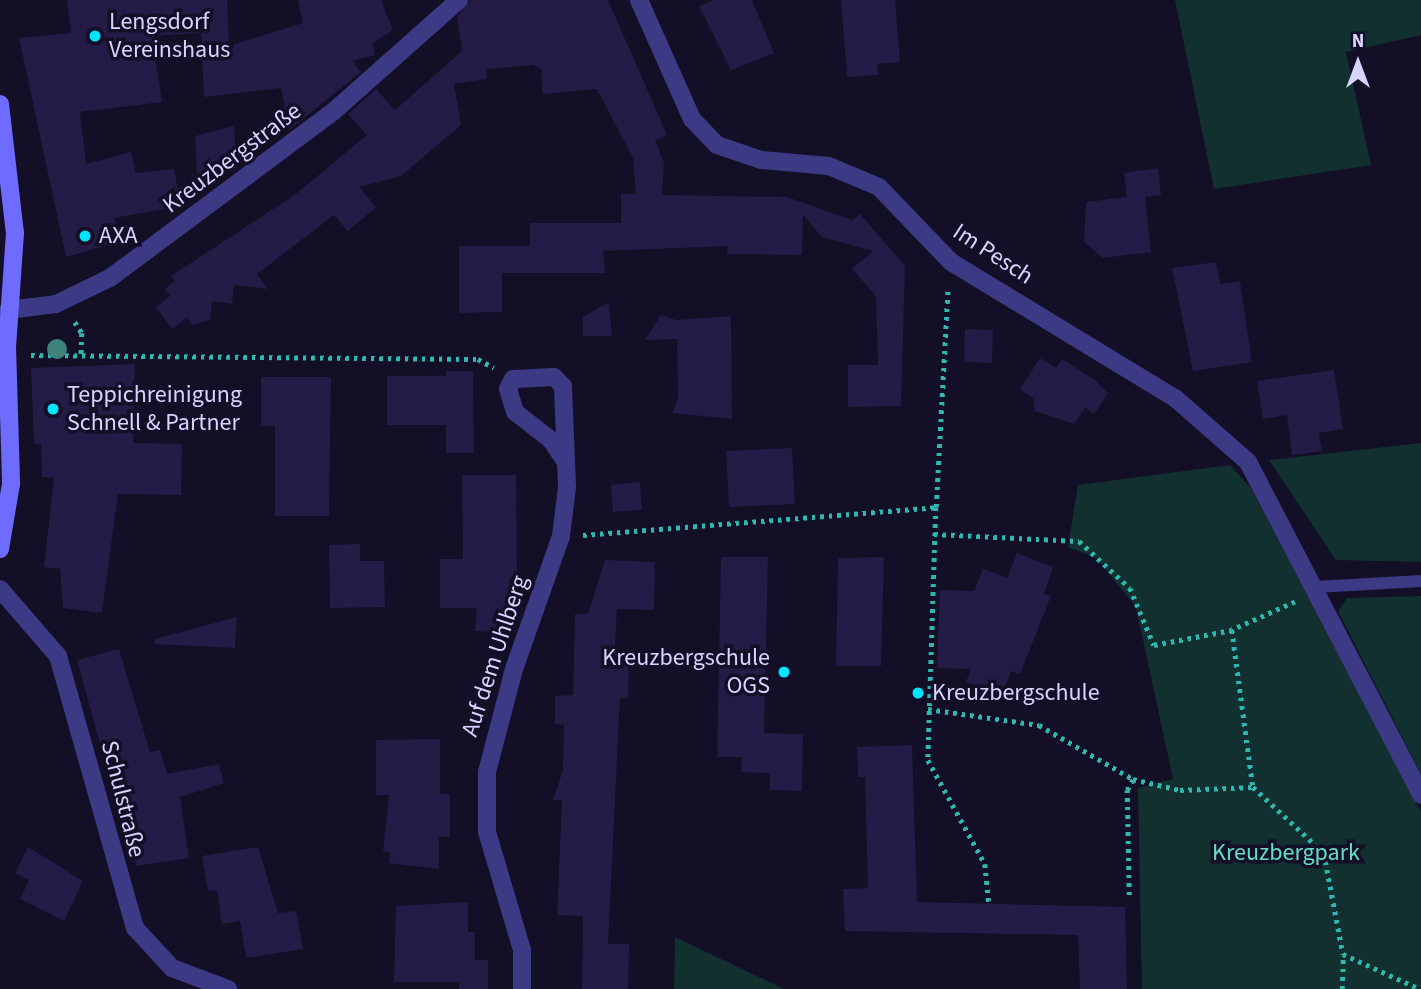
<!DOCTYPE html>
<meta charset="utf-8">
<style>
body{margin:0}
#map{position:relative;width:1421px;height:989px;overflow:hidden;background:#130f26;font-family:"Source Sans 3",sans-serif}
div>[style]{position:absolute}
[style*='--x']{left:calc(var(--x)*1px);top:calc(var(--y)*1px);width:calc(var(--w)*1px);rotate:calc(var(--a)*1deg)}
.green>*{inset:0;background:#12302f}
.building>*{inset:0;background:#241b47}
.path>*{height:4.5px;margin-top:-2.25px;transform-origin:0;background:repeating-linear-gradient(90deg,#2fb8b0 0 3.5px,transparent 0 8.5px)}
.lane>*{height:12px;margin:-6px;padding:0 6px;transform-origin:6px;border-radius:6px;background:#3d3a85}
.street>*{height:18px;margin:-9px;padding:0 9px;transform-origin:9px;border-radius:9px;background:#3d3a85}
.secondary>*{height:18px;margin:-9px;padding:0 9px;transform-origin:9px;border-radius:9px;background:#6f6bff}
.trees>*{width:20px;height:20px;margin:-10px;border-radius:50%;background:#3d827b}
.dots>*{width:19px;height:19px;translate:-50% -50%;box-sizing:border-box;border:4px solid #130f26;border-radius:50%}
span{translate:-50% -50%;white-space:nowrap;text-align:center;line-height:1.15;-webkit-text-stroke:7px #130f26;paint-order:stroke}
.poi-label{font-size:24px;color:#d9d4ff}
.left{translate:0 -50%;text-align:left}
.right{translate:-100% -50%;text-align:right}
.street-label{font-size:24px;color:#d9d4ff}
.park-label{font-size:24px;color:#5fe0c0}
.north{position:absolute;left:1323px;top:28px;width:70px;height:70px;-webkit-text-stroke:5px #130f26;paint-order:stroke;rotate:0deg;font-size:19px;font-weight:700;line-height:28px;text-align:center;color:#d9d4ff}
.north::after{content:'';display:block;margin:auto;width:24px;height:32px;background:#d9d4ff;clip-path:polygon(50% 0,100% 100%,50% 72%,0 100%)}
</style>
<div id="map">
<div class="green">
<i style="clip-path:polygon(1175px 0,1421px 0,1421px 35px,1346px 52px,1371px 165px,1214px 189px)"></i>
<i style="clip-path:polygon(1421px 443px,1421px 562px,1336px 560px,1269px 460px)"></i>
<i style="clip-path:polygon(1230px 465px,1251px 488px,1421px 812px,1421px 989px,1142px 989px,1138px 788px,1173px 779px,1136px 607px,1096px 558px,1068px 547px,1078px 485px)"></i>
<i style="clip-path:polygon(1421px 596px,1421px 774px,1338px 611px,1347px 598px)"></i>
<i style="clip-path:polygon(675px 937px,784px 989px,674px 989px)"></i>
</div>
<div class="building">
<i style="clip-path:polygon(67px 0,227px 0,229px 46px,303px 23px,298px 0,381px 0,393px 30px,372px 44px,375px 55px,352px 61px,361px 72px,289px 130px,281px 88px,204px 97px,201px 33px,152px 36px,162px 102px,80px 112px,86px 164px,131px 152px,136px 173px,174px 169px,181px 206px,114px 218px,121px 241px,66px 257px,19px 38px,71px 33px)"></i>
<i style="clip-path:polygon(470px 0,608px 0,667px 135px,655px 140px,664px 163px,662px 195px,787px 197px,852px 220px,860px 214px,905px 266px,901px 406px,848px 407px,848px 365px,878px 365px,876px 296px,852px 269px,873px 251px,822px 237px,803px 215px,802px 255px,727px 254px,728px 246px,603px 251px,605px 273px,502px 273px,502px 312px,459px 313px,459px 246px,530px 246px,530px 223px,621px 223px,621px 194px,636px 194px,633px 158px,597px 89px,543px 94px,541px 69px,533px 65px,486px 69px,487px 79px,454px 84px,461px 125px,401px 176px,359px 187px,376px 207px,348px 231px,334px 215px,257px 274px,268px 289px,234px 285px,232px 304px,212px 301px,210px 320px,192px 325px,187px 318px,172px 329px,156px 307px,170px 296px,165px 289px,175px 281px,171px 276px,296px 194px,367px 135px,348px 114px,376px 89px,395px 110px,462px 51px,457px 17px)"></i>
<i style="clip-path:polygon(714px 0,752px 0,774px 53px,731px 70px,699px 6px)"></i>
<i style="clip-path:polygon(841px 0,895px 0,900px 62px,877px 64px,878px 75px,847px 77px)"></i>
<i style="clip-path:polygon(234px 126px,237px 166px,197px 175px,195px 136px)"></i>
<i style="clip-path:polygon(1158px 168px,1161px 195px,1145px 197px,1151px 252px,1103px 258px,1084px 242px,1086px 202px,1127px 197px,1124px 173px)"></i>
<i style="clip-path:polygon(1216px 262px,1220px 284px,1240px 281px,1252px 362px,1193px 371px,1172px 268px)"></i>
<i style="clip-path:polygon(609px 302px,612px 336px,583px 336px,583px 317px)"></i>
<i style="clip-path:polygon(661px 315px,676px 320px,731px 316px,732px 419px,672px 413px,678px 399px,677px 339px,645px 340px)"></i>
<i style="clip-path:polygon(965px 329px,993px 330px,992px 363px,964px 362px)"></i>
<i style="clip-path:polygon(1040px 358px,1056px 368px,1062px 359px,1095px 380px,1108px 393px,1094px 414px,1085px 407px,1074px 424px,1035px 411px,1033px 398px,1020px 389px)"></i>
<i style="clip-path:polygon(135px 364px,133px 443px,182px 444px,181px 495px,118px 494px,102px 613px,63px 608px,60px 569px,44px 567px,54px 478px,42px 477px,41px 444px,34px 444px,31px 368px)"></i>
<i style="clip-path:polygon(1334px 370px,1343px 429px,1319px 433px,1322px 451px,1292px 455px,1287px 415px,1263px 419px,1257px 381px)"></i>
<i style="clip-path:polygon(446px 371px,473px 371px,474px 453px,446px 453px,446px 425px,387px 425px,387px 376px,446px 376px)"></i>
<i style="clip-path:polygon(261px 377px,331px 377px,329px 516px,275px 516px,275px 426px,261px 426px)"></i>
<i style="clip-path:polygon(792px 448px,795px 504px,729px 507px,726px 451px)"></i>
<i style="clip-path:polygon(462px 475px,516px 475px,517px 577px,510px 577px,506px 633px,475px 631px,477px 608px,440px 608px,440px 559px,463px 559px)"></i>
<i style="clip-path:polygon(640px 482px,642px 510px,613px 512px,611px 485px)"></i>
<i style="clip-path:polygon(360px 544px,360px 561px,384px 561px,385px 607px,330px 608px,329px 545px)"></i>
<i style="clip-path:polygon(1017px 553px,1053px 567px,1044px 594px,1051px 596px,1020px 674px,1011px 671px,1001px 696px,966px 682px,971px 669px,937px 668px,940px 590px,974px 591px,983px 569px,1007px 578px)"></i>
<i style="clip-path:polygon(721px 557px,768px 557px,764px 733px,803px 734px,802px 791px,770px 790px,770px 773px,741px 772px,742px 757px,717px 757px)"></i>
<i style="clip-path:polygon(884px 557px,881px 666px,836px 666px,838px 558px)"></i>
<i style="clip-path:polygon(605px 560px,655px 562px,654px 610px,617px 609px,614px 662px,629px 663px,628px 698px,620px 698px,608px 944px,629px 944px,628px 989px,582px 989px,583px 916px,557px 915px,562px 800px,553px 800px,563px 770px,564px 725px,555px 724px,555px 696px,573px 695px,575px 614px,588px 614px)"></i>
<i style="clip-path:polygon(237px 617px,235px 648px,155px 644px,155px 639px)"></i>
<i style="clip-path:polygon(119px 649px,150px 752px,160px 750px,167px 774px,219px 764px,224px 783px,180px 797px,189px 858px,136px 866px,128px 815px,120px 817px,77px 660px)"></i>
<i style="clip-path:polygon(440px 739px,440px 794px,450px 794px,450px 837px,439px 837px,439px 869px,389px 863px,390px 852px,383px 852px,389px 795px,376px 795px,376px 740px)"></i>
<i style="clip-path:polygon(912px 745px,917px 902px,1125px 907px,1127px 989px,1080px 989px,1078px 935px,845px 931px,843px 889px,868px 888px,865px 777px,858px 777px,857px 747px)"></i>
<i style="clip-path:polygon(28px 847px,83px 881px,64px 921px,20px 899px,29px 880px,15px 873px)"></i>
<i style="clip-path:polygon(258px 847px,278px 913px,296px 911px,303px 949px,246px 958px,240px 921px,222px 924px,217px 890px,208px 891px,202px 856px)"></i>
<i style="clip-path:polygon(468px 902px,468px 932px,475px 932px,475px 960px,488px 960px,488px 989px,459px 989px,459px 982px,394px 982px,396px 906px)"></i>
</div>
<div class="path">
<i style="--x:75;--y:322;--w:13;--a:58"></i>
<i style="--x:82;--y:333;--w:24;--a:92"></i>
<i style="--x:31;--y:355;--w:447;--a:0.5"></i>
<i style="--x:478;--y:359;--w:18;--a:29"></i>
<i style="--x:936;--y:507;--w:220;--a:-86.9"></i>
<i style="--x:934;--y:534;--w:145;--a:2.8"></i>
<i style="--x:1079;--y:541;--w:69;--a:42.7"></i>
<i style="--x:1130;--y:588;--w:62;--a:67.2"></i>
<i style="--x:1154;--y:645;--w:79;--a:-10.9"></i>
<i style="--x:583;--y:535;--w:354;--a:-4.5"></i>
<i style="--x:936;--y:507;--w:253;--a:91.8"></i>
<i style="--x:928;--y:760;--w:119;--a:61.3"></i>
<i style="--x:985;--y:864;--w:40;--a:84.3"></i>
<i style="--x:1295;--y:602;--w:69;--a:156"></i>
<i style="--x:1232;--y:630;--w:158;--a:82.4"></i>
<i style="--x:1253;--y:787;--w:97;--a:42.9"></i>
<i style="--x:1324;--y:853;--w:103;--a:79.3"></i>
<i style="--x:1343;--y:954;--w:85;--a:24.4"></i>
<i style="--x:928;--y:709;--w:112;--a:8.2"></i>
<i style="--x:1039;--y:725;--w:108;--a:29.9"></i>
<i style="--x:1133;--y:779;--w:48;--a:13.2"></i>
<i style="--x:1180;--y:790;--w:73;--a:-2.4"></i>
<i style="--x:1129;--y:895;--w:105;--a:-91.1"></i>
<i style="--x:1127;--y:790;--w:13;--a:-61"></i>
<i style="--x:1342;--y:989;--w:35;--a:-88"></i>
</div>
<div class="lane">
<i style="--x:1316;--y:587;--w:105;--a:-3.3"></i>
</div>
<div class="street">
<i style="--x:639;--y:0;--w:130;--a:66"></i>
<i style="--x:692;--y:119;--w:36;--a:46"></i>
<i style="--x:717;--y:145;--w:46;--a:18.8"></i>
<i style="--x:761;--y:160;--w:68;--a:5"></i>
<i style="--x:829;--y:166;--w:54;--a:22.8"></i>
<i style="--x:879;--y:187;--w:104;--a:46.2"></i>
<i style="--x:951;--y:262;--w:262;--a:31.3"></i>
<i style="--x:1175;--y:398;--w:97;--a:41.2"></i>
<i style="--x:1248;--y:462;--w:375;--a:62.5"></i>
<i style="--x:8;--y:310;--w:48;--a:-7.1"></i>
<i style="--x:56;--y:304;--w:60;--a:-25.7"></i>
<i style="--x:110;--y:278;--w:279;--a:-36.7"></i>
<i style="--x:334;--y:111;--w:167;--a:-41.6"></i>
<i style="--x:0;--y:589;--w:89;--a:49.1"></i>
<i style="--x:58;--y:656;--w:283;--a:74.2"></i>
<i style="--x:135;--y:928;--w:54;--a:47.2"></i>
<i style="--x:172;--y:968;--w:60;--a:20.6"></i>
<i style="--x:522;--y:989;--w:39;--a:-90"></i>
<i style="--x:522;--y:950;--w:123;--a:-106.5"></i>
<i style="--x:487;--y:832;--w:60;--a:-90"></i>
<i style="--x:487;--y:772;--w:106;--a:-75.3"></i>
<i style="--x:514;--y:669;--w:141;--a:-70.5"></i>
<i style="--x:561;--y:536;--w:49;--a:-83"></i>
<i style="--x:567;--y:487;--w:101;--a:-92.3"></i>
<i style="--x:563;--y:386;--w:13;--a:-135"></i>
<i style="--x:554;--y:377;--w:41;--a:177.2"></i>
<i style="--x:513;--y:379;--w:11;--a:117"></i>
<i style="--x:508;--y:389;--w:24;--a:73"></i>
<i style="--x:515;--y:412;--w:46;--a:37.9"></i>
<i style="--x:551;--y:440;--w:25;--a:56"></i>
</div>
<div class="secondary">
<i style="--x:0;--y:104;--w:130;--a:83.4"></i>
<i style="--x:15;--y:233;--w:113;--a:94"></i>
<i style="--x:7;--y:346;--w:138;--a:88.3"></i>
<i style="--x:11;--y:484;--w:66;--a:99.6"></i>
</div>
<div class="trees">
<i style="left:57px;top:349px"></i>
</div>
<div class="dots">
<i style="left:95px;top:36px;background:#00e5ff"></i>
<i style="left:85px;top:236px;background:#00e5ff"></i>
<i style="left:53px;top:409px;background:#00e5ff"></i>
<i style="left:784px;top:672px;background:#00e5ff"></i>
<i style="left:918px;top:693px;background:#00e5ff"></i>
</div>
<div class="poi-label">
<span class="left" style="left:109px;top:36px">Lengsdorf<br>Vereinshaus</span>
<span class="left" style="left:99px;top:236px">AXA</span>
<span class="left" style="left:67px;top:409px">Teppichreinigung<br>Schnell &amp; Partner</span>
<span class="right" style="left:770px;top:672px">Kreuzbergschule<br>OGS</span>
<span class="left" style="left:932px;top:693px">Kreuzbergschule</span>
</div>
<div class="street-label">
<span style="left:232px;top:158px;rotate:-37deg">Kreuzbergstraße</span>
<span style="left:993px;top:254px;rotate:33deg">Im Pesch</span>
<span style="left:495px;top:656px;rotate:-72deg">Auf dem Uhlberg</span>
<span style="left:123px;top:799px;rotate:76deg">Schulstraße</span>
</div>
<div class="park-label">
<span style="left:1286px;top:853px">Kreuzbergpark</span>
</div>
<div class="north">N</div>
</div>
